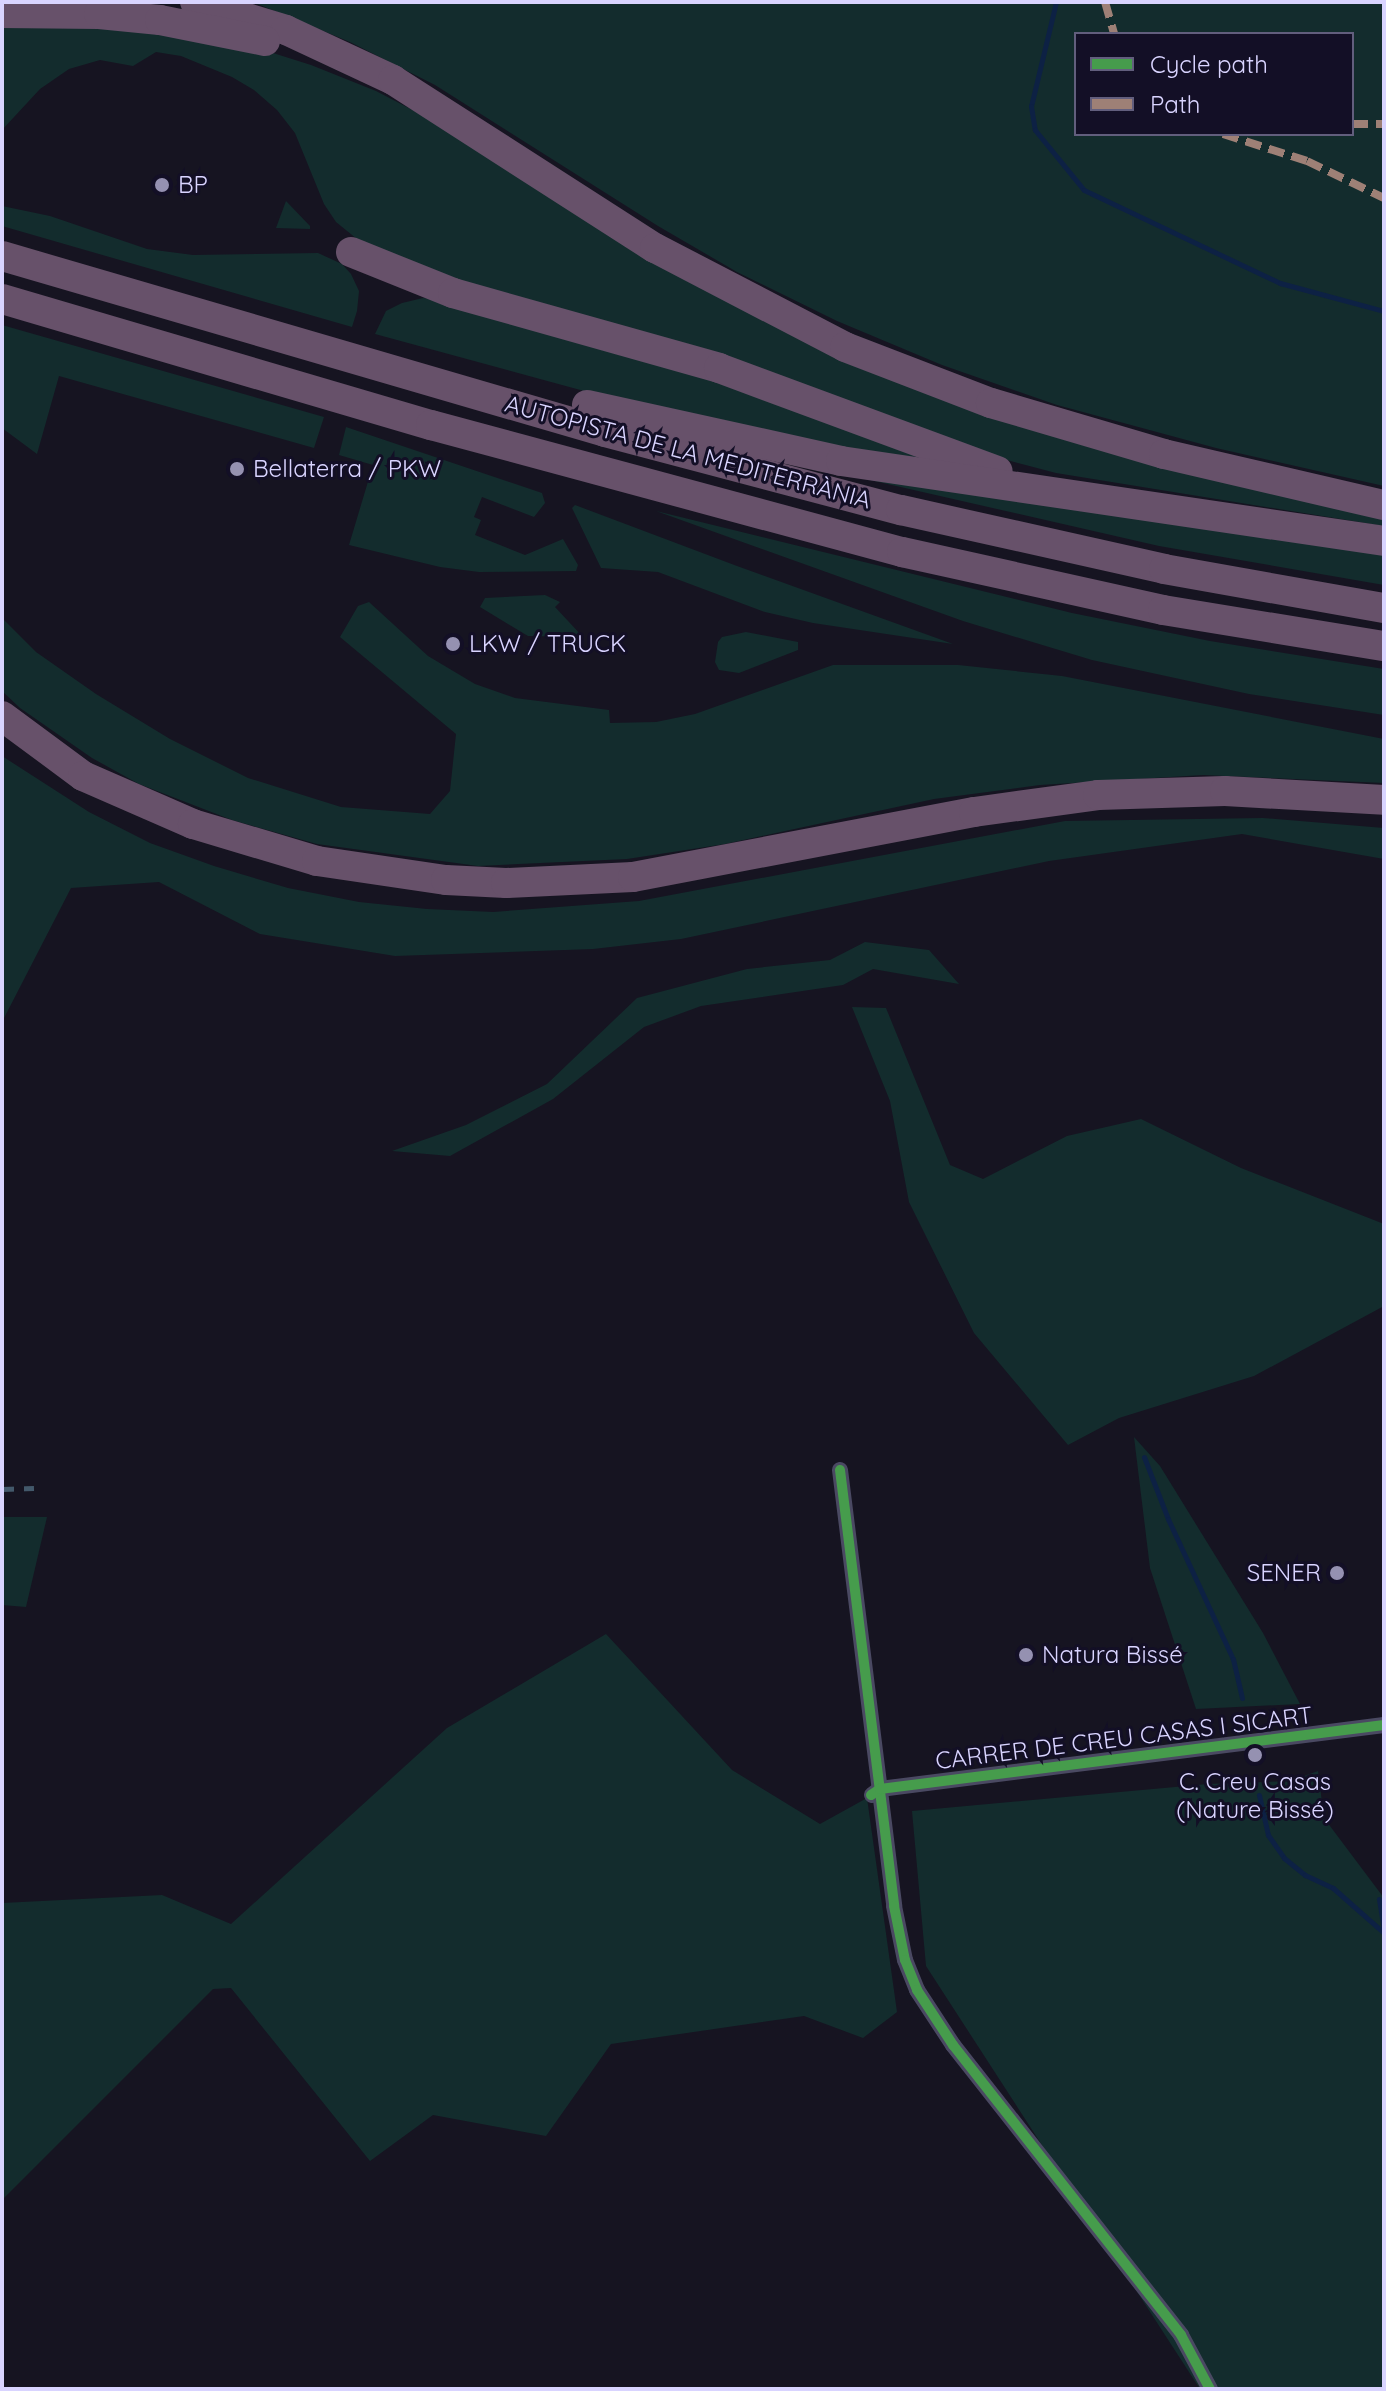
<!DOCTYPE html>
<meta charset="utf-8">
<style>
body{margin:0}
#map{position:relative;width:1386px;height:2391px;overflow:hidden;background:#161421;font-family:Quicksand,sans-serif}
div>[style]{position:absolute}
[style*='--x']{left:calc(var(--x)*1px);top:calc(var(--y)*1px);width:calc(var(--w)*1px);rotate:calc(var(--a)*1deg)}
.green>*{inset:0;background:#132c2d}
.stream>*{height:5px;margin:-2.5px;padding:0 2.5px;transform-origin:2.5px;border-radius:2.5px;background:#0d2144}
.street>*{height:16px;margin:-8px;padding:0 8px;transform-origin:8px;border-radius:8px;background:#4a4962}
.highway>*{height:30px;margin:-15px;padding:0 15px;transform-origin:15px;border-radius:15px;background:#67516a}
.rail>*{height:5px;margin-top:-2.5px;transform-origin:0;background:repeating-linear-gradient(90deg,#43596b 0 12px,transparent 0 22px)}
.quiet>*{height:8px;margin-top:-4px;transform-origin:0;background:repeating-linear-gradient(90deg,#9e8076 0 16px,transparent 0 24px)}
.cycleway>*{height:10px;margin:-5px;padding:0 5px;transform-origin:5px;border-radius:5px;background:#469c4c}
.dots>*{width:22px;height:22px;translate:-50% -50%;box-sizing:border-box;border:4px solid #130f26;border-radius:50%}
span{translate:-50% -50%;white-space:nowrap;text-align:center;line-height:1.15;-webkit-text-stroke:6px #130f26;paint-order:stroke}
.poi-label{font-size:24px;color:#d9d4ff}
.left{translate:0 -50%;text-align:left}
.right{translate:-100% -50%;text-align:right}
.street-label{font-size:24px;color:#d9d4ff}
.frame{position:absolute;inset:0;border:4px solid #d9d4ff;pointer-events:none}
.legend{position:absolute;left:1074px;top:32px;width:280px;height:104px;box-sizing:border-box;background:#130f26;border:2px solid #625e7d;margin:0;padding:10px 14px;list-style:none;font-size:24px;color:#d9d4ff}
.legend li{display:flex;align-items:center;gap:16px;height:40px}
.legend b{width:40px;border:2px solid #625e7d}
</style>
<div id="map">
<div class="green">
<i style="clip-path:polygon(evenodd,253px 2px,1384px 2px,1384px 486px,1216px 448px,1057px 405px,942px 365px,837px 321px,737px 272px,658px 226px,435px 85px,350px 42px,253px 2px,1076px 34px,1352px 34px,1352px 134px,1076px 134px,1076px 34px)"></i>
<i style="clip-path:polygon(89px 23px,251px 46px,311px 65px,376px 91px,426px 117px,794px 334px,1384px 516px,1384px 526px,1056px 473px,1003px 459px,687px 344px,475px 289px,357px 239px,336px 222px,324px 204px,295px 133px,277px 110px,254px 90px,232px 77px,181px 56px,156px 52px,133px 66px,100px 60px,69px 69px,40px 89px,2px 130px,2px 25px)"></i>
<i style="clip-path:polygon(286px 201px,310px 226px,310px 229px,276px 228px)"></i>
<i style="clip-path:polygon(2px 206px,50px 216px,147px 249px,193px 255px,318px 253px,342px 264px,351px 274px,359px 291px,357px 311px,352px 327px,2px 226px)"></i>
<i style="clip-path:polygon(423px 298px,446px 300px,661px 357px,924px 459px,837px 446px,650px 409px,375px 334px,386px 311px,402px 303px)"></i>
<i style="clip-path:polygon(2px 325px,324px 417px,314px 448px,59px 376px,37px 454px,2px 428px)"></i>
<i style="clip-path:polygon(346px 427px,542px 493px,545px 503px,534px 517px,482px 497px,474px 517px,481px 520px,475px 535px,525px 555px,563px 539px,578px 565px,576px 571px,479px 572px,440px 567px,349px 545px,373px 465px,339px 455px)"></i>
<i style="clip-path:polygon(813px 467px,1384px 551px,1384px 585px,1159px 546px)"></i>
<i style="clip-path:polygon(575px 505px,737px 566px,953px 644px,813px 623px,765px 612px,658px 572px,601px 568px,572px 508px)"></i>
<i style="clip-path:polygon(656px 511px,1072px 613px,1210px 641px,1384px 669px,1384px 715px,1249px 694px,1092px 660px,963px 621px)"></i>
<i style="clip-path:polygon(545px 595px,560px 602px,555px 607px,583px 637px,528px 636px,480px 607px,485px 598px)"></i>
<i style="clip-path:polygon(369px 602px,428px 656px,475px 684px,515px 698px,609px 710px,610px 723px,656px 722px,695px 714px,833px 665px,958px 665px,1062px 676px,1384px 739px,1384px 783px,1203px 775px,1040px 785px,934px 799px,725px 844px,627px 859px,478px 866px,317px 844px,232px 820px,139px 784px,92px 758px,20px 708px,2px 691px,2px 618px,36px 652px,96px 694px,170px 739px,248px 778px,341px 807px,430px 814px,450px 791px,456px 734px,340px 637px,358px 606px)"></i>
<i style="clip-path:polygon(746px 632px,798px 642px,798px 650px,739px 673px,719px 670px,715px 662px,718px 642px,722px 637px)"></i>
<i style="clip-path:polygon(2px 756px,89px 812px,150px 843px,214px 866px,288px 888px,359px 902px,427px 909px,493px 912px,639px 901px,1065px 821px,1263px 818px,1384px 828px,1384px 859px,1242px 834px,1049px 861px,681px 939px,593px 949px,395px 956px,260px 934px,159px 882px,71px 888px,2px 1022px)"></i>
<i style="clip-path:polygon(865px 942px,929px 950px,959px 984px,873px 969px,843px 985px,701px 1006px,644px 1027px,553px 1099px,450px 1156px,392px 1151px,466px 1125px,547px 1084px,637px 998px,747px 969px,830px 960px)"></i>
<i style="clip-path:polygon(852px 1007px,886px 1008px,950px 1165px,983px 1179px,1067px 1136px,1141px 1119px,1241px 1168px,1384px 1224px,1384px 1306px,1254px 1376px,1119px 1418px,1068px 1445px,974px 1333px,909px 1202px,890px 1101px)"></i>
<i style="clip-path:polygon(1134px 1437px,1160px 1466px,1263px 1633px,1300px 1704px,1196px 1709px,1150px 1568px)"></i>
<i style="clip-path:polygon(2px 1517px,47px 1517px,26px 1607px,2px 1605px)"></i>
<i style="clip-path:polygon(606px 1634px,732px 1770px,820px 1824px,867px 1798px,897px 2012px,863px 2038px,804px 2016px,611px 2044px,546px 2136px,433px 2115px,370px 2161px,231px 1988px,213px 1989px,2px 2200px,2px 1903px,162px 1895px,231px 1924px,447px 1728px)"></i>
<i style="clip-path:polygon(1318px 1771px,1324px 1818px,1384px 1898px,1384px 2389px,1200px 2389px,926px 1966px,912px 1811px,1208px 1784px,1290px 1781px)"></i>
</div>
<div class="stream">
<i style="--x:1056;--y:2;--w:107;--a:103.5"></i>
<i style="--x:1031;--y:106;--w:24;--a:81"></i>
<i style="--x:1035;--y:130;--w:77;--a:50.8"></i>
<i style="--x:1084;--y:190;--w:217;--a:25.4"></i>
<i style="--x:1280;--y:283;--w:108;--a:15.1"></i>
<i style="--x:1144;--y:1457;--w:66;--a:68.8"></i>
<i style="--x:1168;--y:1519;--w:154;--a:65.1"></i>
<i style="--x:1233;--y:1659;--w:40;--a:77"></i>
<i style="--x:1259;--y:1795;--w:41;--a:77.3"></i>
<i style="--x:1268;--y:1835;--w:28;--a:55"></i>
<i style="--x:1284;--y:1858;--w:27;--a:39"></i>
<i style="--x:1305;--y:1875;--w:31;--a:25"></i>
<i style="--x:1333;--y:1888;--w:68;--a:41.4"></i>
<i style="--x:1379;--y:1899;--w:33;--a:81"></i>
</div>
<div class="street">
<i style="--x:840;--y:1470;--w:439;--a:82.9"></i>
<i style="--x:894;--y:1906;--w:55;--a:78.5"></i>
<i style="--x:905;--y:1960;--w:32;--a:68"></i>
<i style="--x:917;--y:1990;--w:66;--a:56.8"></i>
<i style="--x:953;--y:2045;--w:369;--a:51.8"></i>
<i style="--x:1181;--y:2335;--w:61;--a:61.8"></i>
<i style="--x:872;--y:1795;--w:10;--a:-37"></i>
<i style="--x:880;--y:1789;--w:508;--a:-7.24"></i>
</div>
<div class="highway">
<i style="--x:195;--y:2;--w:95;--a:17.1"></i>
<i style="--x:286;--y:30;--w:118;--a:25"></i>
<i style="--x:393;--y:80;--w:311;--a:32.7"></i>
<i style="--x:655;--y:248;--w:214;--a:27.5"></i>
<i style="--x:845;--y:347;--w:156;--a:21"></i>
<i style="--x:991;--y:403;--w:180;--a:16.4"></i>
<i style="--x:1164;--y:454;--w:226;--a:13.1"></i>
<i style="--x:2;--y:13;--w:97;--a:0.6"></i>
<i style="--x:99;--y:14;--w:61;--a:5.6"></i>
<i style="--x:160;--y:20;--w:107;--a:11.3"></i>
<i style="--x:351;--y:252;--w:110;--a:21.9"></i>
<i style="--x:453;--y:293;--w:276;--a:15.7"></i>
<i style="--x:719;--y:368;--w:297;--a:20.3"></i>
<i style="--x:2;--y:256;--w:628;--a:16.27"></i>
<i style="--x:605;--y:432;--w:306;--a:14.8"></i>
<i style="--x:901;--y:510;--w:270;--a:12.6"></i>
<i style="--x:1164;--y:569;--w:223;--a:10.1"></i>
<i style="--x:2;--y:299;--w:447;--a:16.4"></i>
<i style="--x:431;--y:425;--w:488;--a:15.1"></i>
<i style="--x:902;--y:552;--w:267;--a:12.5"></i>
<i style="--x:1163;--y:610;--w:224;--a:9.3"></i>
<i style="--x:587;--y:405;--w:260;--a:12.4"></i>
<i style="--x:841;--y:461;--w:549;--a:8.38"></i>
<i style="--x:2;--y:716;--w:101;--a:36.5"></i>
<i style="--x:83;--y:776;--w:120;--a:23.6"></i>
<i style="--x:193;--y:824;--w:129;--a:16.6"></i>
<i style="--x:317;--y:861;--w:130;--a:8.4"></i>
<i style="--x:446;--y:880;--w:60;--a:2.9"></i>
<i style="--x:506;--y:883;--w:127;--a:-2.7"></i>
<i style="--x:633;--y:877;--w:347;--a:-10.8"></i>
<i style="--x:974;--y:812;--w:125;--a:-7.8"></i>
<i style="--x:1098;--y:795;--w:127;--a:-1.8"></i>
<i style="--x:1225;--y:791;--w:159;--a:3.2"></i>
</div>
<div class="rail">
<i style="--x:2;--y:1489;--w:32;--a:-2"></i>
</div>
<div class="quiet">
<i style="--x:1105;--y:2;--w:33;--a:74"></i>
<i style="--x:1352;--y:124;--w:32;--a:0"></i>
<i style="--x:1223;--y:134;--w:88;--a:17.8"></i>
<i style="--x:1307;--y:161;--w:85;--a:25.7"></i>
</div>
<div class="cycleway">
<i style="--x:840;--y:1470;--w:439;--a:82.9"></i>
<i style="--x:894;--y:1906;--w:55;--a:78.5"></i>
<i style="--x:905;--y:1960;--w:32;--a:68"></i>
<i style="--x:917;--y:1990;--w:66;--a:56.8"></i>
<i style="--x:953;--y:2045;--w:369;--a:51.8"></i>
<i style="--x:1181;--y:2335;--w:61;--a:61.8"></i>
<i style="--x:871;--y:1795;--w:11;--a:-34"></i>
<i style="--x:880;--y:1789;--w:508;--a:-7.24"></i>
</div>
<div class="dots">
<i style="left:162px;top:185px;background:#9591b1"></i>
<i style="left:237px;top:469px;background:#9591b1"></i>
<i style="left:453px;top:644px;background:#9591b1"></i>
<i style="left:1337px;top:1573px;background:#9591b1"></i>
<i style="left:1026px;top:1655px;background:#9591b1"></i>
<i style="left:1255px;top:1755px;background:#9591b1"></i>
</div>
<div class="poi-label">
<span class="left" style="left:178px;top:185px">BP</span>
<span class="left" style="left:253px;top:469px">Bellaterra / PKW</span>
<span class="left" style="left:469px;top:644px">LKW / TRUCK</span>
<span class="right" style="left:1321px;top:1573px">SENER</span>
<span class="left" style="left:1042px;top:1655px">Natura Bissé</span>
<span style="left:1255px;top:1796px">C. Creu Casas<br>(Nature Bissé)</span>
</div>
<div class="street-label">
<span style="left:688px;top:452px;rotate:15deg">AUTOPISTA DE LA MEDITERRÀNIA</span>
<span style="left:1124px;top:1738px;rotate:-7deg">CARRER DE CREU CASAS I SICART</span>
</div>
<div class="frame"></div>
<ul class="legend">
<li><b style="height:10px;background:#469c4c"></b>Cycle path</li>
<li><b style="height:10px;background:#9e8076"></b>Path</li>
</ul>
</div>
